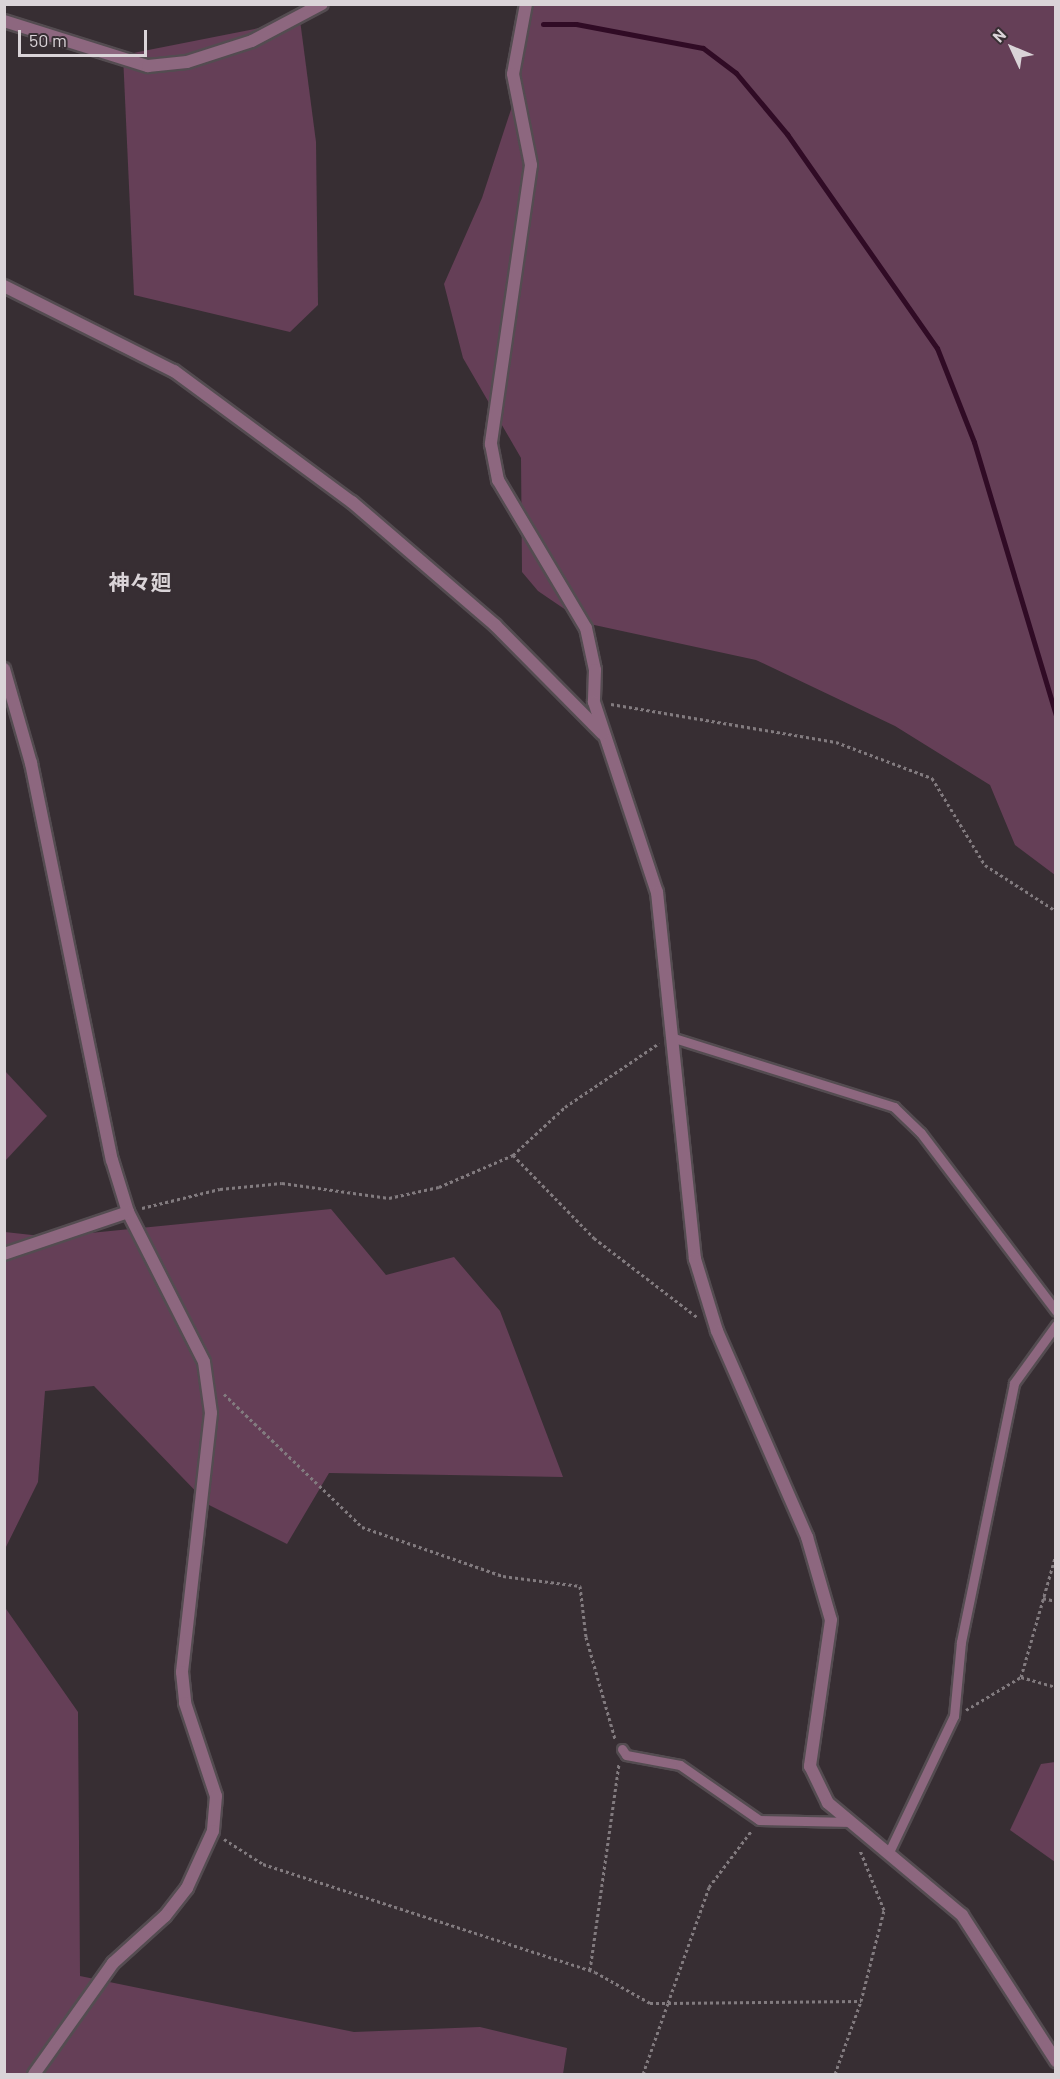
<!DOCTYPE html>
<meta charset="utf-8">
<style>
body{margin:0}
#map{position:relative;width:1060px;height:2079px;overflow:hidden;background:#372e33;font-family:Barlow,"Noto Sans JP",sans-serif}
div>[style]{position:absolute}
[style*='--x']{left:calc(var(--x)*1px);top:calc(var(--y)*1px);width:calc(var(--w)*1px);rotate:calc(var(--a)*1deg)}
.green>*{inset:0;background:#653f57}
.stream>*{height:5px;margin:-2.5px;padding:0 2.5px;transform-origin:2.5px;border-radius:2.5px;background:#300b25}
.path>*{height:3px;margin-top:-1.5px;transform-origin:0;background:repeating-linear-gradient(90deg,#827b7f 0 3px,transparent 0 6px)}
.roads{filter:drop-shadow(2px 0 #544c51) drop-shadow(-2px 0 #544c51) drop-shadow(0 2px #544c51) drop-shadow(0 -2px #544c51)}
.lane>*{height:9px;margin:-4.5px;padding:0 4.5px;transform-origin:4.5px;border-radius:4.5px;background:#8d677f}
.street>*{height:12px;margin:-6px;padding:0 6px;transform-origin:6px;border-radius:6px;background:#8d677f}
span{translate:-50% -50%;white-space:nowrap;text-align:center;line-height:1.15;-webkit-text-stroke:4.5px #372e33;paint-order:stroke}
.quarter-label{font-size:21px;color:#dad4d8;font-weight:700}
.frame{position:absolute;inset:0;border:6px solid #dad4d8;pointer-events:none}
.north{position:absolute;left:982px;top:18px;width:60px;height:60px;-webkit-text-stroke:4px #372e33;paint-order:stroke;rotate:314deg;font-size:16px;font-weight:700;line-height:24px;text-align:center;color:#dad4d8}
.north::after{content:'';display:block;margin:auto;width:21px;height:27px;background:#dad4d8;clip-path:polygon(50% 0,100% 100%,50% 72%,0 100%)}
.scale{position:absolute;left:18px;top:30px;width:129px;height:27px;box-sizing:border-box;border:3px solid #dad4d8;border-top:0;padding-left:8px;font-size:18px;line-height:21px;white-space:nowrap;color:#dad4d8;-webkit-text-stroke:4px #372e33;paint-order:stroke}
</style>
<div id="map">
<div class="green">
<i style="clip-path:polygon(529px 5px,1055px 5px,1055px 875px,1015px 845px,990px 785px,895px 726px,756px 660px,585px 623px,538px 591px,522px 572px,521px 458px,463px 358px,444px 284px,482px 198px,520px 82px)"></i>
<i style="clip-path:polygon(300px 20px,316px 142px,318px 305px,290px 332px,134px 295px,123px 55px)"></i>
<i style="clip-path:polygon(5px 1071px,47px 1116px,5px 1161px)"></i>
<i style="clip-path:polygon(331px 1209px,386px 1275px,454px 1257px,500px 1311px,563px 1477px,329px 1473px,287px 1544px,209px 1505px,94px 1386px,45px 1391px,38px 1482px,5px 1549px,5px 1232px,50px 1237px)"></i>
<i style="clip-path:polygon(4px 1606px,78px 1712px,80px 1976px,354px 2032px,480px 2027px,567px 2048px,563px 2074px,5px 2074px)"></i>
<i style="clip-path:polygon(1055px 1762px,1056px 1762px,1055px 1862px,1010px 1830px,1041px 1764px)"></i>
</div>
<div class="stream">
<i style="--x:543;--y:24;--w:33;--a:0"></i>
<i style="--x:576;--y:24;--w:129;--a:10.7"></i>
<i style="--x:703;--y:48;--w:41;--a:37.1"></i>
<i style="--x:736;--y:73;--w:80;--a:50.1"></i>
<i style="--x:787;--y:134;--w:261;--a:55"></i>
<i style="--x:937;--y:348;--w:101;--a:68.5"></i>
<i style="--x:974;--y:442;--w:286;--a:73.3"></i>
</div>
<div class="path">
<i style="--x:611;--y:704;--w:228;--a:9.6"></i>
<i style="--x:836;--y:742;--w:103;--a:20.6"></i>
<i style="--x:932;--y:778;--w:102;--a:58.7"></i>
<i style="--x:985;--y:865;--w:85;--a:32.9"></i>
<i style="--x:513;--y:1155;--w:71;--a:-42.7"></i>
<i style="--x:565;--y:1107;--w:114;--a:-34.2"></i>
<i style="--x:142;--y:1208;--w:80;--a:-13.7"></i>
<i style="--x:220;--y:1189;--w:62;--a:-5.5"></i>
<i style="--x:282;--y:1183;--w:108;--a:8"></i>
<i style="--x:389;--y:1198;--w:51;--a:-12.4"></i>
<i style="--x:439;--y:1187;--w:81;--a:-23.4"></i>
<i style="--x:513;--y:1155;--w:116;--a:45.7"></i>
<i style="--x:594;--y:1238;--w:130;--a:37.5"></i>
<i style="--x:224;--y:1394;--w:192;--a:43.9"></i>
<i style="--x:362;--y:1527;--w:149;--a:19.2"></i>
<i style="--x:503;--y:1576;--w:78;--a:7.4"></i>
<i style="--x:580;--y:1586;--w:51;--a:83.3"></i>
<i style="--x:586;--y:1637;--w:106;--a:74.1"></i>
<i style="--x:1043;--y:1598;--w:13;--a:13"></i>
<i style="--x:1021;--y:1677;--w:128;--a:-74.1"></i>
<i style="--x:966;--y:1710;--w:64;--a:-31"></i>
<i style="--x:1021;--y:1677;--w:36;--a:16"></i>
<i style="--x:224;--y:1839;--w:46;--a:32.7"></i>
<i style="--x:263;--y:1864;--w:349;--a:18"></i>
<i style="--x:595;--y:1972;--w:63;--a:29.4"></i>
<i style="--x:650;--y:2003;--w:18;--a:0"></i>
<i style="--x:668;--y:2003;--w:123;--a:-70.5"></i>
<i style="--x:709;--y:1887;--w:71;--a:-53"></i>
<i style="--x:590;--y:1970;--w:208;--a:-82"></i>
<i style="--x:643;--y:2074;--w:75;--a:-70.6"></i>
<i style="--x:668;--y:2003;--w:193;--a:-0.6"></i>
<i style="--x:861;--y:2001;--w:94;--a:-75.8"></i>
<i style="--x:884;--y:1910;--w:65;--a:-111.8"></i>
<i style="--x:835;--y:2074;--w:77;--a:-70.4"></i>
</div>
<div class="roads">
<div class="lane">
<i style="--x:674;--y:1038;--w:231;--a:17.4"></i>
<i style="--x:894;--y:1107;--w:37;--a:44"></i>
<i style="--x:921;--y:1133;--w:223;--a:52.8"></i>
<i style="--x:622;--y:1749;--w:7;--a:56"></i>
<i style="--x:626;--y:1755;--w:55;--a:10.5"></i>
<i style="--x:680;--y:1765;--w:96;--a:34.8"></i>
<i style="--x:759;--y:1820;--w:92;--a:1.2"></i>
<i style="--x:889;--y:1852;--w:151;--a:-64.5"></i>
<i style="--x:954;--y:1716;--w:74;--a:-84.6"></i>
<i style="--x:961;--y:1642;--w:264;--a:-78.4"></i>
<i style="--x:1014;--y:1383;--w:72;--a:-54.1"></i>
</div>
<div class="street">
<i style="--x:526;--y:4;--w:71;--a:100.5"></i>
<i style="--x:513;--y:74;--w:93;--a:78.8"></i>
<i style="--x:531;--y:165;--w:282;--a:98.2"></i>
<i style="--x:491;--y:444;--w:37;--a:79"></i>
<i style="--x:498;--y:480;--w:172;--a:59.3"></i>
<i style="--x:586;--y:628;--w:43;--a:77.9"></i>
<i style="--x:595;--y:670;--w:32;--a:92"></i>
<i style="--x:594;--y:702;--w:200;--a:71.7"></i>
<i style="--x:657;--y:892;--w:369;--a:84.1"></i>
<i style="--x:695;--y:1259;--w:75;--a:73"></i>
<i style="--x:717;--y:1331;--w:225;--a:66.4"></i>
<i style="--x:807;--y:1537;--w:86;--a:73.9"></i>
<i style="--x:831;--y:1620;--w:148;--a:98.2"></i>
<i style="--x:810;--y:1766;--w:41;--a:64.1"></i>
<i style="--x:828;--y:1803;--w:175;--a:39.9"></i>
<i style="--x:962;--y:1915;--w:174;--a:57.2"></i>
<i style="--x:4;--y:21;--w:151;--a:17.4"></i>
<i style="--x:148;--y:66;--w:39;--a:-6"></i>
<i style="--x:187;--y:62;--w:68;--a:-17.9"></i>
<i style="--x:252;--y:41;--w:79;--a:-27.9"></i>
<i style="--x:4;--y:286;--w:190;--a:26.6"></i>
<i style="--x:174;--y:371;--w:221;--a:36.4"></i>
<i style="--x:352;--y:502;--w:189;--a:40.7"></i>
<i style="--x:495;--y:625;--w:153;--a:45.3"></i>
<i style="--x:4;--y:669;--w:98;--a:74"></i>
<i style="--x:31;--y:763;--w:405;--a:78.5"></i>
<i style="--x:112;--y:1160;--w:54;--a:72.9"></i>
<i style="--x:128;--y:1212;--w:168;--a:63.1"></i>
<i style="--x:204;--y:1362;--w:51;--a:82.2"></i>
<i style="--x:211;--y:1413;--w:261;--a:96.4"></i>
<i style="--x:182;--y:1672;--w:31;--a:84"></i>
<i style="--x:185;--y:1703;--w:98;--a:71.6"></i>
<i style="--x:216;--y:1796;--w:35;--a:95"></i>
<i style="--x:213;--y:1831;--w:63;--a:114.5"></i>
<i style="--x:187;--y:1888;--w:36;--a:128"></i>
<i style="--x:165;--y:1916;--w:70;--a:137.9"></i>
<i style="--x:113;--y:1963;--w:136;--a:125.4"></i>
<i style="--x:4;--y:1254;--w:131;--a:-18.7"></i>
</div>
</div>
<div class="quarter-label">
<span style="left:140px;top:582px">神々廻</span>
</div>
<div class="frame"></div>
<div class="north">N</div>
<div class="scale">50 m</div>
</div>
